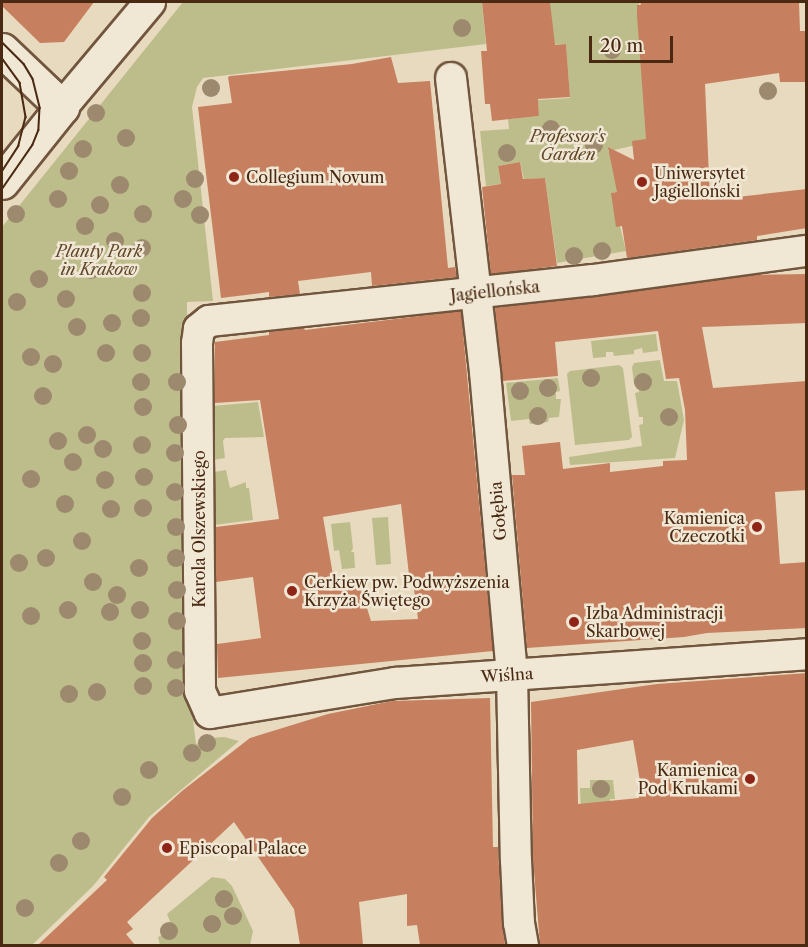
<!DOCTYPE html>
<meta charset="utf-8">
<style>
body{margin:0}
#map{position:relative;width:808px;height:947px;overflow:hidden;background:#e8dabe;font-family:"Libre Caslon Text",serif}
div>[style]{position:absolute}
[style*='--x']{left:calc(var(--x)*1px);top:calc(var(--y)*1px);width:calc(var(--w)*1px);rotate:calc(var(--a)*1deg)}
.green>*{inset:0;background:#bdbd8c}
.building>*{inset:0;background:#c6805f}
.roads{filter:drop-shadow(2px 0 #71553d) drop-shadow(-2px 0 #71553d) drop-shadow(0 2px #71553d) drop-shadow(0 -2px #71553d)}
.street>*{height:30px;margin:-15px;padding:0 15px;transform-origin:15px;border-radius:15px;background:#f0e7d5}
.secondary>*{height:33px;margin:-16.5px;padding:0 16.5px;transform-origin:16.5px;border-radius:16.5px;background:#f0e7d5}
.tram>*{height:1.5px;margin:-0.75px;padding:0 0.75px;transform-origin:0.75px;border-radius:0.75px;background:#492912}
.trees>*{width:18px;height:18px;margin:-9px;border-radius:50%;background:#9d896d}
.dots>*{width:16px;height:16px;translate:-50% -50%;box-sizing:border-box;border:3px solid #f0e7d5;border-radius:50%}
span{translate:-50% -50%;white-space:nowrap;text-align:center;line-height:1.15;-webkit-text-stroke:5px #f0e7d5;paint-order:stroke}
.park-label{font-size:16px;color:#60472a;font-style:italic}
.poi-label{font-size:16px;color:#492912}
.left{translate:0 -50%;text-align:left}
.right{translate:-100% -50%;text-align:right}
.street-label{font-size:16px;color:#492912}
.frame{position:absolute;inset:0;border:3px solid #492912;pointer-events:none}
.scale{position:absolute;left:589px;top:36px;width:84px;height:27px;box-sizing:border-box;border:3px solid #492912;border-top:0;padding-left:8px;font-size:18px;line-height:21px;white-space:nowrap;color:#492912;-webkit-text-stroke:4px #f0e7d5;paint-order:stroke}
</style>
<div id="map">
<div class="green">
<i style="clip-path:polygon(183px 2px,482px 2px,486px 44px,203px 78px,197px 87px,192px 107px,213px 301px,187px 302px,187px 704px,191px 704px,196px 744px,208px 738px,224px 737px,239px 741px,149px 817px,93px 886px,32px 945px,2px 946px,2px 227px)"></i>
<i style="clip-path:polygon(550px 2px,640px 2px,637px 8px,644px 55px,640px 59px,644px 59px,647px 94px,642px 95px,646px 97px,648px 118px,644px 119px,648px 122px,650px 142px,614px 150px,610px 148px,608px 151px,612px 153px,618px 192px,612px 193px,626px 251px,557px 263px,545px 178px,524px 179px,520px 162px,498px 166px,501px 184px,486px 186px,480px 131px,509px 129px,508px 119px,539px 116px,538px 100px,570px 98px,566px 44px,552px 45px)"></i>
<i style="clip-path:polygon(656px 334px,658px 351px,643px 353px,642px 348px,634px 350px,634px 354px,614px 356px,613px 352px,606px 352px,606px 357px,593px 358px,591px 341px)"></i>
<i style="clip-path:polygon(660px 360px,664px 381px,677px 381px,684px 420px,675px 458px,570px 465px,569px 457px,642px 446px,639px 425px,643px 424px,643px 417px,639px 417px,635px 393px,639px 392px,638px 384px,634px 384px,632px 367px,634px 363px)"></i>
<i style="clip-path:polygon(619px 365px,623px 368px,632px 437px,629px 440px,575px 445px,567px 374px,570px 371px)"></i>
<i style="clip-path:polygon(558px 378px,560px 391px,556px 392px,556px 399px,561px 399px,559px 417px,549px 418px,548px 422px,530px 424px,529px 419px,511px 421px,506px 383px)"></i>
<i style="clip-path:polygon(258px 402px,264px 437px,225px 438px,223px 441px,225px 458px,213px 460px,212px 406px)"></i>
<i style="clip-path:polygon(226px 470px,230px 488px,246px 482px,246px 488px,249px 488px,253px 520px,214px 525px,213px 475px,214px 472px)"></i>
<i style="clip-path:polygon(388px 517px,391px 564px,376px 565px,372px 518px)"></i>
<i style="clip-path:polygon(350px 522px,353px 548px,351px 552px,354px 552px,355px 568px,342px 569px,339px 550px,334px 551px,331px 524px)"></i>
<i style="clip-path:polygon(590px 780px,613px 780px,615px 799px,610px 799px,611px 817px,581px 816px,580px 788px,590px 788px)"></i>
<i style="clip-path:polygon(212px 877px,225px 879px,232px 886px,253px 931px,250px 945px,160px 945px,158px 937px,166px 933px,171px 924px,167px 914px)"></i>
</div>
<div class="building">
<i style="clip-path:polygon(2px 2px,94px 2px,64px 42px,40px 43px,2px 6px)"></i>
<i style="clip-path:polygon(482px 2px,550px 2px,555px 45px,566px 44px,570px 97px,538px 99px,539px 116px,492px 121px,490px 104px,485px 104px,481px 51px,487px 51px)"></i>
<i style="clip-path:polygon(640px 2px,799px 2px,800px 31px,807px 31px,807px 82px,780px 82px,779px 73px,705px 84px,710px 200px,807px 189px,807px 228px,757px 236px,757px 240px,627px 258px,622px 226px,616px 227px,611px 193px,617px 192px,608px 147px,634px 160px,632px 141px,646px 139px,637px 16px,637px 5px,641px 5px)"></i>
<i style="clip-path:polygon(391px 57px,398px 83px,430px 81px,448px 268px,455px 267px,457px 277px,372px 286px,371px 272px,298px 281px,300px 294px,269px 297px,269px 292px,221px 298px,198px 107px,232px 103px,228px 77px,230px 76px,352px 64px)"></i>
<i style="clip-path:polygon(520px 162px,523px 179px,545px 178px,557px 266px,491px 274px,482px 187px,501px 184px,498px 166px)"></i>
<i style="clip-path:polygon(807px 274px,807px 323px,702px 327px,713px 388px,807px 381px,807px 490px,775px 492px,780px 564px,807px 562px,807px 628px,707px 633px,684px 637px,527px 648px,512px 475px,525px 475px,522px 446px,560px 442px,563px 469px,610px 463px,610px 472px,663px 466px,663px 461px,687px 460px,685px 410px,679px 378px,666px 379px,658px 331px,555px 342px,558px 376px,503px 381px,495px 308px,754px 275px)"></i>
<i style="clip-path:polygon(evenodd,461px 311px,493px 651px,218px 678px,217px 644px,261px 638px,253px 577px,216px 582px,216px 527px,279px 519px,260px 400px,215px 403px,215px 342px,269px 335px,269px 332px,304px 328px,305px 330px,461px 311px,401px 504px,409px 575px,412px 574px,418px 619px,371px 621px,358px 579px,334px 581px,323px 517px,401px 504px)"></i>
<i style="clip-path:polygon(evenodd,807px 673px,807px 945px,540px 945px,533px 859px,531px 702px,657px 684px,807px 673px,633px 740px,641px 787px,637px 787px,639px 798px,578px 804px,577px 750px,633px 740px)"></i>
<i style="clip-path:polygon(490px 698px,493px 847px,498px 847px,502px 924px,505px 945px,420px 945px,417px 925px,407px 926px,407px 894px,359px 902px,363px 945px,300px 945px,294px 909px,234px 822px,127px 922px,133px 929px,126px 934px,135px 945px,38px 945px,107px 880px,104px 877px,152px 818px,182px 791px,250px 738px,328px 714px,392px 701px)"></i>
</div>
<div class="roads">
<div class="street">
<i style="--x:451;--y:78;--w:296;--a:83.4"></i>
<i style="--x:485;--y:372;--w:304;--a:84.9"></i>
<i style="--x:512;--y:675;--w:185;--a:88.8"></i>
<i style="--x:516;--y:860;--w:63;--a:87.3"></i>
<i style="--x:519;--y:923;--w:23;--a:80"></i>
<i style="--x:62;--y:107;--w:137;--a:-50"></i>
<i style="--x:806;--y:251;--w:215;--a:172.2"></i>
<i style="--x:593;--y:280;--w:386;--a:173.9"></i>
<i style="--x:209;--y:321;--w:13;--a:141"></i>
<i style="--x:199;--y:329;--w:14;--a:98"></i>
<i style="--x:197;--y:343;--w:348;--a:89.5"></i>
<i style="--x:200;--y:691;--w:24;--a:66"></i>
<i style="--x:210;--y:713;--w:188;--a:-9.2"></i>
<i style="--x:396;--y:683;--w:411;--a:-4"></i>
</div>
<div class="secondary">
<i style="--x:2;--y:50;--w:83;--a:43.5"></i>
<i style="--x:62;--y:107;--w:96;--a:128.7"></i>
</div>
</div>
<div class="tram">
<i style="--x:2;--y:42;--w:31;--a:45"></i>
<i style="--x:24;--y:64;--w:17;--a:59"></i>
<i style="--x:33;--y:79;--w:30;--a:76"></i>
<i style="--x:40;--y:108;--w:22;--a:93"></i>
<i style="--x:39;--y:130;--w:16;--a:112"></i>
<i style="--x:33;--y:145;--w:55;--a:124.6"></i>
<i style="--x:2;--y:58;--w:31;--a:54"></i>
<i style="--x:20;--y:83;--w:35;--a:80"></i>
<i style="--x:26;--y:117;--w:30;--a:104"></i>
<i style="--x:19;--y:146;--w:31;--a:123"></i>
</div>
<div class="trees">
<i style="left:462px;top:28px"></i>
<i style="left:612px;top:50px"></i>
<i style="left:211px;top:88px"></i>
<i style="left:768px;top:91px"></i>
<i style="left:96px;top:113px"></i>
<i style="left:551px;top:129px"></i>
<i style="left:126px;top:138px"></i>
<i style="left:594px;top:145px"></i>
<i style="left:83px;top:149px"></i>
<i style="left:507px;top:153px"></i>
<i style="left:69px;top:171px"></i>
<i style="left:195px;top:179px"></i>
<i style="left:120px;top:185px"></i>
<i style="left:58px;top:199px"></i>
<i style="left:183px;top:199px"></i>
<i style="left:100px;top:205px"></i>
<i style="left:16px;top:214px"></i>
<i style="left:143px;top:214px"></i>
<i style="left:200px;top:215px"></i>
<i style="left:85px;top:226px"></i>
<i style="left:115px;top:241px"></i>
<i style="left:142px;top:248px"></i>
<i style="left:65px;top:250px"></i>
<i style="left:602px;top:251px"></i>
<i style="left:574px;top:256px"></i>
<i style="left:91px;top:270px"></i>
<i style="left:39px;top:279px"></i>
<i style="left:142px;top:293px"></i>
<i style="left:66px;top:299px"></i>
<i style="left:17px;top:302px"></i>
<i style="left:141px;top:318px"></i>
<i style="left:112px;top:323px"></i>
<i style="left:77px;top:327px"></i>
<i style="left:106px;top:353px"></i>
<i style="left:142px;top:353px"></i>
<i style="left:31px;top:357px"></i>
<i style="left:53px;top:364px"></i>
<i style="left:591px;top:378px"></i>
<i style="left:141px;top:382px"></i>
<i style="left:177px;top:382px"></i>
<i style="left:643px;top:382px"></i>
<i style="left:548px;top:388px"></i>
<i style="left:520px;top:391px"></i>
<i style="left:43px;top:396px"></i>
<i style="left:143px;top:407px"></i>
<i style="left:538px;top:416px"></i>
<i style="left:669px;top:417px"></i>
<i style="left:178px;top:425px"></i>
<i style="left:87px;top:435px"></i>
<i style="left:58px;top:441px"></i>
<i style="left:142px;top:445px"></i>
<i style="left:103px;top:449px"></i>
<i style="left:175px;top:453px"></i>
<i style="left:73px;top:462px"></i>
<i style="left:144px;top:477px"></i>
<i style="left:31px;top:479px"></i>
<i style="left:105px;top:480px"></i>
<i style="left:175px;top:492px"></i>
<i style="left:65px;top:504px"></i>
<i style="left:143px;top:508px"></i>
<i style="left:111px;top:509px"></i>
<i style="left:176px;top:527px"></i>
<i style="left:82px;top:541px"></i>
<i style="left:46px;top:558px"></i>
<i style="left:176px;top:558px"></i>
<i style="left:19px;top:563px"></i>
<i style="left:139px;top:568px"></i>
<i style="left:93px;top:582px"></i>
<i style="left:177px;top:590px"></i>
<i style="left:117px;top:595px"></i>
<i style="left:68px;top:610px"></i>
<i style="left:140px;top:610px"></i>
<i style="left:110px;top:612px"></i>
<i style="left:31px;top:616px"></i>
<i style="left:177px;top:621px"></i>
<i style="left:142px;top:641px"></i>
<i style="left:176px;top:660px"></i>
<i style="left:143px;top:663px"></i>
<i style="left:143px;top:686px"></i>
<i style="left:176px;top:688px"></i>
<i style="left:97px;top:692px"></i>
<i style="left:69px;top:694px"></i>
<i style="left:207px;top:743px"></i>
<i style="left:192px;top:753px"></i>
<i style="left:149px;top:770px"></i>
<i style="left:601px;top:789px"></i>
<i style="left:122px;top:797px"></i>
<i style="left:81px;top:841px"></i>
<i style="left:59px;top:863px"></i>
<i style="left:224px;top:899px"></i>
<i style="left:25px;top:908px"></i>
<i style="left:233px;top:916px"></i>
<i style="left:212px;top:924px"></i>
<i style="left:169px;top:931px"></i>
</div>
<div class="dots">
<i style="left:234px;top:177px;background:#8f2418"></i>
<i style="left:642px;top:182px;background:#8f2418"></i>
<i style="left:757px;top:527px;background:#8f2418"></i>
<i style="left:292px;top:591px;background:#8f2418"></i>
<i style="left:574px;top:622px;background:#8f2418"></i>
<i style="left:750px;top:779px;background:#8f2418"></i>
<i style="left:167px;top:848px;background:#8f2418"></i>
</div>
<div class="park-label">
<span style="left:568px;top:145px">Professor's<br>Garden</span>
<span style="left:99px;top:260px">Planty Park<br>in Krakow</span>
</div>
<div class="poi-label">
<span class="left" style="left:654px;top:182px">Uniwersytet<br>Jagielloński</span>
<span class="left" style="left:246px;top:177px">Collegium Novum</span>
<span class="right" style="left:745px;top:527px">Kamienica<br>Czeczotki</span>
<span class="left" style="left:304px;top:591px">Cerkiew pw. Podwyższenia<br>Krzyża Świętego</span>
<span class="left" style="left:586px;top:622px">Izba Administracji<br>Skarbowej</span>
<span class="right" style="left:738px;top:779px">Kamienica<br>Pod Krukami</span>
<span class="left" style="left:179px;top:848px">Episcopal Palace</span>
</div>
<div class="street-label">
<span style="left:495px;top:291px;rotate:-6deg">Jagiellońska</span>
<span style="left:498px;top:511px;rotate:-95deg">Gołębia</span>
<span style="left:199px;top:529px;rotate:-90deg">Karola Olszewskiego</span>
<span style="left:507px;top:675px;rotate:-4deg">Wiślna</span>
</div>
<div class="frame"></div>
<div class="scale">20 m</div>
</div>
